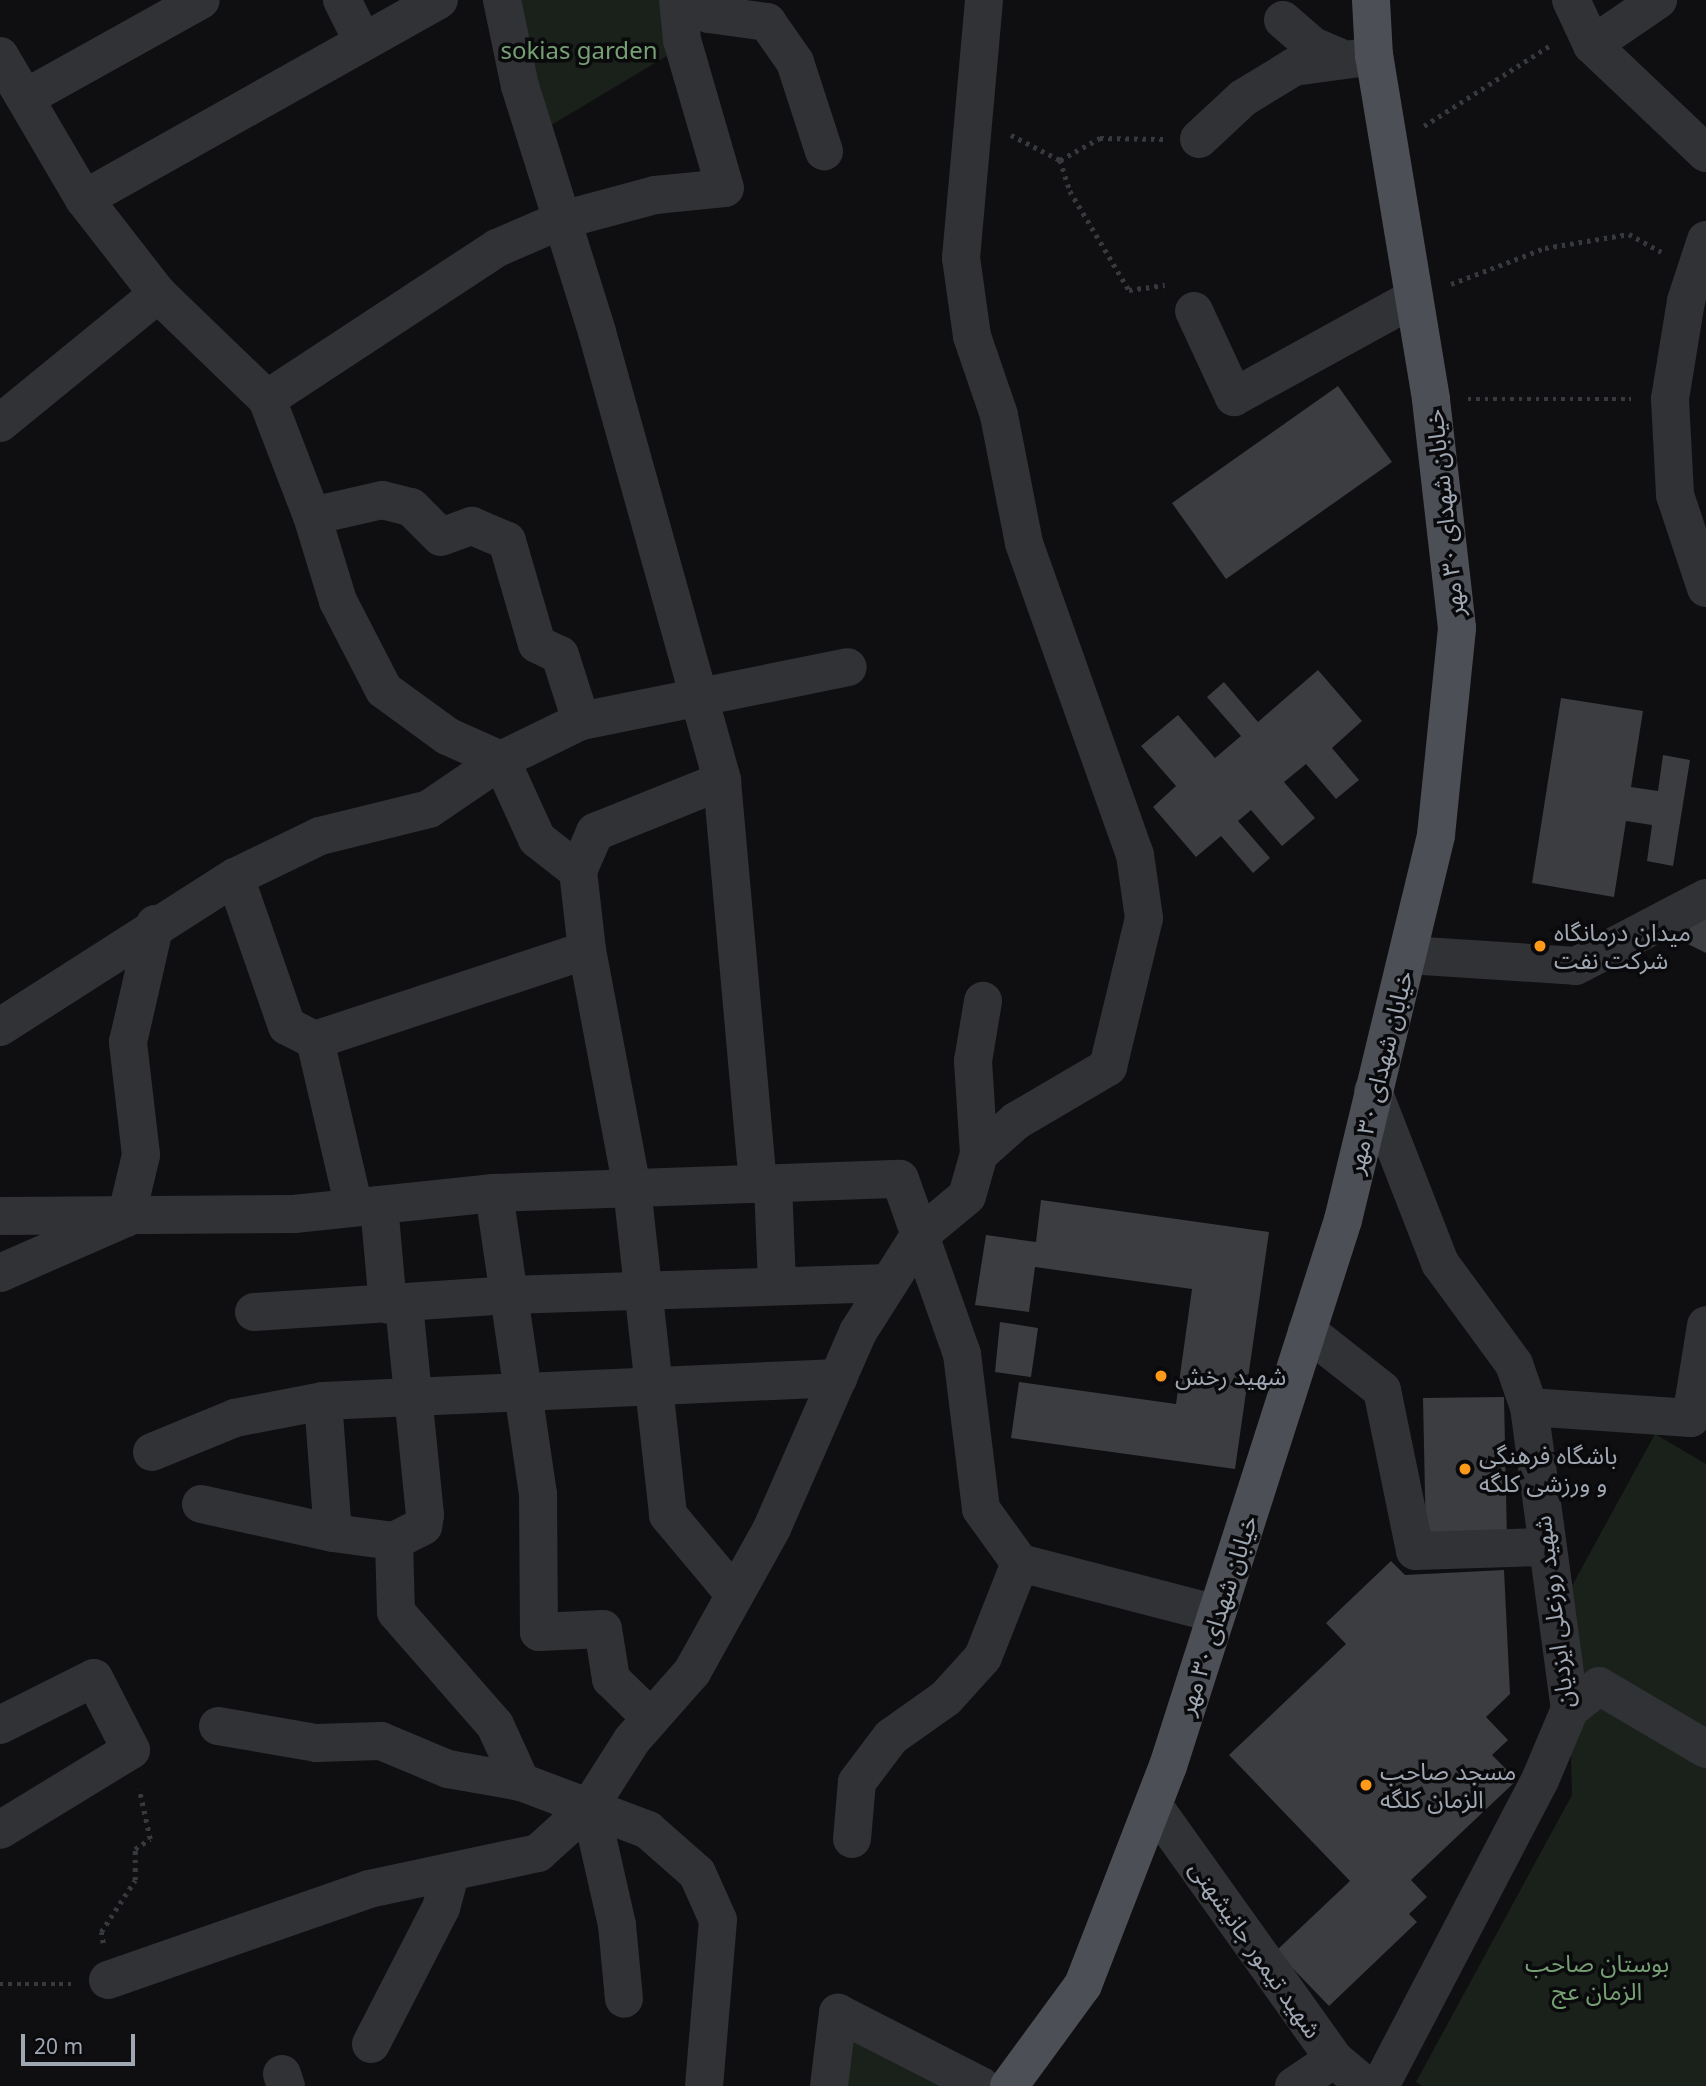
<!DOCTYPE html>
<meta charset="utf-8">
<style>
body{margin:0}
#map{position:relative;width:1706px;height:2086px;overflow:hidden;background:#0f0f11;font-family:"Noto Sans","Noto Sans Arabic",sans-serif}
div>[style]{position:absolute}
[style*='--x']{left:calc(var(--x)*1px);top:calc(var(--y)*1px);width:calc(var(--w)*1px);rotate:calc(var(--a)*1deg)}
.green>*{inset:0;background:#19211a}
.building>*{inset:0;background:#3b3d41}
.path>*{height:4.5px;margin-top:-2.25px;transform-origin:0;background:repeating-linear-gradient(90deg,#36393d 0 3.5px,transparent 0 8.5px)}
.minor>*{height:38px;margin:-19px;padding:0 19px;transform-origin:19px;border-radius:19px;background:#303236}
.major>*{height:38px;margin:-19px;padding:0 19px;transform-origin:19px;border-radius:19px;background:#4c4f55}
.dots>*{width:19px;height:19px;translate:-50% -50%;box-sizing:border-box;border:4px solid #0a0a0c;border-radius:50%}
span{translate:-50% -50%;white-space:nowrap;text-align:center;line-height:1.15;-webkit-text-stroke:7px #0a0a0c;paint-order:stroke}
.park-label{font-size:24px;color:#769f74}
.street-label{font-size:24px;color:#9fa7b3}
.poi-label{font-size:24px;color:#9fa7b3}
.left{translate:0 -50%;text-align:left}
.scale{position:absolute;left:21px;top:2034px;width:114px;height:32px;box-sizing:border-box;border:4px solid #9fa7b3;border-top:0;padding-left:9px;font-size:21px;line-height:24px;white-space:nowrap;color:#9fa7b3;-webkit-text-stroke:5px #0a0a0c;paint-order:stroke}
</style>
<div id="map">
<div class="green">
<i style="clip-path:polygon(514px 0,660px 0,675px 51px,543px 130px)"></i>
<i style="clip-path:polygon(1655px 1434px,1706px 1464px,1706px 2086px,1422px 2086px,1416px 2082px,1572px 1795px,1567px 1595px)"></i>
<i style="clip-path:polygon(844px 2027px,959px 2086px,836px 2086px)"></i>
</div>
<div class="building">
<i style="clip-path:polygon(1338px 386px,1392px 462px,1226px 579px,1172px 503px)"></i>
<i style="clip-path:polygon(1318px 670px,1362px 721px,1332px 748px,1359px 780px,1336px 799px,1306px 764px,1284px 782px,1315px 818px,1282px 846px,1251px 810px,1238px 821px,1270px 858px,1253px 873px,1221px 836px,1196px 857px,1153px 807px,1176px 786px,1141px 746px,1178px 715px,1215px 758px,1241px 736px,1207px 697px,1224px 682px,1258px 722px)"></i>
<i style="clip-path:polygon(1561px 698px,1643px 711px,1631px 787px,1658px 791px,1663px 755px,1690px 760px,1673px 866px,1647px 861px,1652px 825px,1626px 821px,1614px 897px,1532px 883px)"></i>
<i style="clip-path:polygon(1706px 909px,1706px 953px,1680px 940px)"></i>
<i style="clip-path:polygon(1041px 1200px,1269px 1232px,1235px 1469px,1011px 1438px,1019px 1382px,1176px 1404px,1192px 1289px,1035px 1267px,1029px 1312px,975px 1305px,986px 1235px,1036px 1242px)"></i>
<i style="clip-path:polygon(1000px 1322px,1038px 1328px,1031px 1377px,995px 1372px)"></i>
<i style="clip-path:polygon(1504px 1397px,1507px 1539px,1426px 1541px,1423px 1398px)"></i>
<i style="clip-path:polygon(1391px 1561px,1405px 1575px,1504px 1570px,1510px 1694px,1486px 1717px,1508px 1740px,1492px 1755px,1517px 1780px,1411px 1880px,1427px 1897px,1409px 1914px,1417px 1922px,1329px 2006px,1276px 1951px,1350px 1881px,1229px 1755px,1346px 1644px,1326px 1623px)"></i>
</div>
<div class="path">
<i style="--x:1424;--y:126;--w:148;--a:-32.6"></i>
<i style="--x:1011;--y:135;--w:55;--a:27"></i>
<i style="--x:1060;--y:160;--w:33;--a:72"></i>
<i style="--x:1070;--y:191;--w:115;--a:59.2"></i>
<i style="--x:1129;--y:290;--w:36;--a:-8"></i>
<i style="--x:1060;--y:160;--w:46;--a:-28.8"></i>
<i style="--x:1100;--y:138;--w:63;--a:0.9"></i>
<i style="--x:1451;--y:284;--w:101;--a:-21"></i>
<i style="--x:1545;--y:248;--w:85;--a:-9.5"></i>
<i style="--x:1629;--y:234;--w:37;--a:29"></i>
<i style="--x:1468;--y:399;--w:163;--a:0"></i>
<i style="--x:103;--y:1943;--w:11;--a:-100"></i>
<i style="--x:101;--y:1932;--w:62;--a:-56.8"></i>
<i style="--x:135;--y:1880;--w:31;--a:-90"></i>
<i style="--x:135;--y:1849;--w:18;--a:-34"></i>
<i style="--x:150;--y:1839;--w:51;--a:-102.4"></i>
<i style="--x:0;--y:1984;--w:71;--a:0"></i>
</div>
<div class="minor">
<i style="--x:342;--y:0;--w:45;--a:63.4"></i>
<i style="--x:502;--y:0;--w:88;--a:78.2"></i>
<i style="--x:520;--y:86;--w:258;--a:72.6"></i>
<i style="--x:597;--y:332;--w:466;--a:74.4"></i>
<i style="--x:722;--y:781;--w:405;--a:84.9"></i>
<i style="--x:695;--y:0;--w:20;--a:45"></i>
<i style="--x:709;--y:14;--w:59;--a:7.9"></i>
<i style="--x:767;--y:22;--w:49;--a:55"></i>
<i style="--x:795;--y:62;--w:94;--a:72"></i>
<i style="--x:1571;--y:0;--w:50;--a:65"></i>
<i style="--x:1592;--y:45;--w:157;--a:43.5"></i>
<i style="--x:1283;--y:20;--w:40;--a:41"></i>
<i style="--x:1313;--y:46;--w:28;--a:23"></i>
<i style="--x:1592;--y:45;--w:80;--a:-34.3"></i>
<i style="--x:0;--y:56;--w:166;--a:59.6"></i>
<i style="--x:84;--y:199;--w:120;--a:52.1"></i>
<i style="--x:25;--y:98;--w:201;--a:-29.1"></i>
<i style="--x:1199;--y:139;--w:60;--a:-43"></i>
<i style="--x:1243;--y:98;--w:60;--a:-31.3"></i>
<i style="--x:1294;--y:67;--w:81;--a:-7.8"></i>
<i style="--x:84;--y:199;--w:407;--a:-29.3"></i>
<i style="--x:1706;--y:240;--w:64;--a:108.2"></i>
<i style="--x:1686;--y:301;--w:99;--a:99.3"></i>
<i style="--x:1670;--y:399;--w:96;--a:87"></i>
<i style="--x:1675;--y:495;--w:98;--a:71.6"></i>
<i style="--x:1194;--y:311;--w:95;--a:65.1"></i>
<i style="--x:1234;--y:397;--w:205;--a:-28.8"></i>
<i style="--x:267;--y:399;--w:125;--a:69"></i>
<i style="--x:312;--y:516;--w:72;--a:-12.9"></i>
<i style="--x:382;--y:500;--w:30;--a:14"></i>
<i style="--x:411;--y:507;--w:42;--a:45"></i>
<i style="--x:441;--y:537;--w:33;--a:-20"></i>
<i style="--x:472;--y:526;--w:38;--a:23"></i>
<i style="--x:507;--y:541;--w:107;--a:73.8"></i>
<i style="--x:537;--y:644;--w:25;--a:26"></i>
<i style="--x:560;--y:655;--w:69;--a:72.3"></i>
<i style="--x:0;--y:423;--w:204;--a:-39.2"></i>
<i style="--x:158;--y:294;--w:151;--a:43.9"></i>
<i style="--x:267;--y:399;--w:275;--a:-33.3"></i>
<i style="--x:497;--y:248;--w:71;--a:-23.3"></i>
<i style="--x:562;--y:220;--w:96;--a:-15"></i>
<i style="--x:655;--y:195;--w:70;--a:-5.7"></i>
<i style="--x:725;--y:188;--w:154;--a:-106.2"></i>
<i style="--x:682;--y:40;--w:40;--a:-95.7"></i>
<i style="--x:312;--y:516;--w:89;--a:73"></i>
<i style="--x:338;--y:601;--w:100;--a:62.7"></i>
<i style="--x:384;--y:690;--w:78;--a:36.1"></i>
<i style="--x:447;--y:736;--w:59;--a:24"></i>
<i style="--x:501;--y:760;--w:87;--a:65.5"></i>
<i style="--x:537;--y:839;--w:52;--a:38"></i>
<i style="--x:578;--y:871;--w:80;--a:83.5"></i>
<i style="--x:587;--y:950;--w:287;--a:161.7"></i>
<i style="--x:578;--y:871;--w:43;--a:-66.4"></i>
<i style="--x:595;--y:832;--w:137;--a:-21.9"></i>
<i style="--x:235;--y:877;--w:158;--a:70.8"></i>
<i style="--x:287;--y:1026;--w:31;--a:27"></i>
<i style="--x:315;--y:1040;--w:172;--a:76.9"></i>
<i style="--x:587;--y:950;--w:242;--a:79.3"></i>
<i style="--x:632;--y:1188;--w:329;--a:83.7"></i>
<i style="--x:668;--y:1515;--w:104;--a:50.1"></i>
<i style="--x:1408;--y:955;--w:168;--a:3.7"></i>
<i style="--x:1576;--y:966;--w:147;--a:-27.6"></i>
<i style="--x:0;--y:1027;--w:279;--a:-32.6"></i>
<i style="--x:235;--y:877;--w:94;--a:-25.8"></i>
<i style="--x:320;--y:836;--w:112;--a:-13.9"></i>
<i style="--x:429;--y:809;--w:87;--a:-34.2"></i>
<i style="--x:501;--y:760;--w:89;--a:-26"></i>
<i style="--x:581;--y:721;--w:272;--a:-11.4"></i>
<i style="--x:1373;--y:1091;--w:185;--a:68.7"></i>
<i style="--x:1440;--y:1263;--w:125;--a:53.8"></i>
<i style="--x:1514;--y:1364;--w:46;--a:70.8"></i>
<i style="--x:1529;--y:1407;--w:305;--a:82.3"></i>
<i style="--x:1570;--y:1709;--w:77;--a:112.9"></i>
<i style="--x:1540;--y:1780;--w:345;--a:117.6"></i>
<i style="--x:979;--y:1154;--w:93;--a:-93.7"></i>
<i style="--x:973;--y:1061;--w:61;--a:-80.5"></i>
<i style="--x:773;--y:1184;--w:100;--a:87.7"></i>
<i style="--x:494;--y:1193;--w:304;--a:81.7"></i>
<i style="--x:538;--y:1494;--w:138;--a:89.6"></i>
<i style="--x:539;--y:1632;--w:64;--a:-2.7"></i>
<i style="--x:603;--y:1629;--w:51;--a:80.9"></i>
<i style="--x:611;--y:1679;--w:56;--a:44.3"></i>
<i style="--x:379;--y:1205;--w:100;--a:84.9"></i>
<i style="--x:0;--y:1216;--w:294;--a:-0.4"></i>
<i style="--x:294;--y:1214;--w:201;--a:-6"></i>
<i style="--x:494;--y:1193;--w:406;--a:-2"></i>
<i style="--x:900;--y:1179;--w:186;--a:70.5"></i>
<i style="--x:962;--y:1354;--w:156;--a:83"></i>
<i style="--x:981;--y:1509;--w:67;--a:54.2"></i>
<i style="--x:1020;--y:1563;--w:203;--a:14.5"></i>
<i style="--x:0;--y:1273;--w:137;--a:-23.6"></i>
<i style="--x:126;--y:1218;--w:65;--a:-76.6"></i>
<i style="--x:141;--y:1155;--w:114;--a:-96.6"></i>
<i style="--x:128;--y:1042;--w:121;--a:-77.1"></i>
<i style="--x:254;--y:1312;--w:255;--a:-3.8"></i>
<i style="--x:508;--y:1295;--w:381;--a:-1.8"></i>
<i style="--x:1307;--y:1331;--w:95;--a:38.2"></i>
<i style="--x:1382;--y:1390;--w:164;--a:78.4"></i>
<i style="--x:1415;--y:1551;--w:129;--a:-1.8"></i>
<i style="--x:323;--y:1401;--w:132;--a:85.7"></i>
<i style="--x:333;--y:1533;--w:62;--a:7.5"></i>
<i style="--x:394;--y:1541;--w:71;--a:88.4"></i>
<i style="--x:396;--y:1612;--w:150;--a:48.8"></i>
<i style="--x:495;--y:1725;--w:63;--a:65.5"></i>
<i style="--x:521;--y:1782;--w:136;--a:20.7"></i>
<i style="--x:648;--y:1830;--w:65;--a:41.3"></i>
<i style="--x:697;--y:1873;--w:51;--a:65.9"></i>
<i style="--x:718;--y:1920;--w:167;--a:94.8"></i>
<i style="--x:1529;--y:1407;--w:162;--a:3.9"></i>
<i style="--x:1691;--y:1418;--w:94;--a:-80.8"></i>
<i style="--x:152;--y:1452;--w:90;--a:-22.3"></i>
<i style="--x:235;--y:1418;--w:90;--a:-10.9"></i>
<i style="--x:323;--y:1401;--w:516;--a:-2.56"></i>
<i style="--x:201;--y:1504;--w:135;--a:12.4"></i>
<i style="--x:394;--y:1541;--w:33;--a:-27"></i>
<i style="--x:423;--y:1526;--w:11;--a:-80"></i>
<i style="--x:425;--y:1515;--w:212;--a:-95.7"></i>
<i style="--x:1570;--y:1709;--w:37;--a:-38"></i>
<i style="--x:1599;--y:1686;--w:124;--a:30.5"></i>
<i style="--x:0;--y:1725;--w:105;--a:-26.6"></i>
<i style="--x:94;--y:1678;--w:81;--a:62.8"></i>
<i style="--x:131;--y:1750;--w:153;--a:148.6"></i>
<i style="--x:218;--y:1726;--w:99;--a:9.8"></i>
<i style="--x:316;--y:1743;--w:65;--a:-1.8"></i>
<i style="--x:381;--y:1741;--w:73;--a:22.7"></i>
<i style="--x:448;--y:1769;--w:74;--a:10.1"></i>
<i style="--x:1153;--y:1805;--w:312;--a:54.5"></i>
<i style="--x:1334;--y:2059;--w:42;--a:40.2"></i>
<i style="--x:590;--y:1806;--w:122;--a:77.2"></i>
<i style="--x:617;--y:1925;--w:74;--a:84.6"></i>
<i style="--x:852;--y:1839;--w:57;--a:-85"></i>
<i style="--x:857;--y:1782;--w:56;--a:-52.9"></i>
<i style="--x:891;--y:1737;--w:67;--a:-35.3"></i>
<i style="--x:946;--y:1698;--w:55;--a:-47.9"></i>
<i style="--x:983;--y:1657;--w:101;--a:-68.5"></i>
<i style="--x:108;--y:1980;--w:276;--a:-19.2"></i>
<i style="--x:369;--y:1889;--w:173;--a:-12"></i>
<i style="--x:538;--y:1853;--w:70;--a:-42.1"></i>
<i style="--x:590;--y:1806;--w:78;--a:-57.5"></i>
<i style="--x:632;--y:1740;--w:91;--a:-48.6"></i>
<i style="--x:692;--y:1672;--w:165;--a:-60.9"></i>
<i style="--x:772;--y:1528;--w:214;--a:-66.3"></i>
<i style="--x:858;--y:1332;--w:114;--a:-57.6"></i>
<i style="--x:919;--y:1236;--w:62;--a:-39.8"></i>
<i style="--x:967;--y:1196;--w:44;--a:-74.1"></i>
<i style="--x:979;--y:1154;--w:50;--a:-41.7"></i>
<i style="--x:1016;--y:1121;--w:107;--a:-30.4"></i>
<i style="--x:1108;--y:1067;--w:153;--a:-76.4"></i>
<i style="--x:1144;--y:918;--w:64;--a:-98.1"></i>
<i style="--x:1135;--y:855;--w:331;--a:-109.6"></i>
<i style="--x:1024;--y:543;--w:130;--a:-101.1"></i>
<i style="--x:999;--y:415;--w:83;--a:-108.9"></i>
<i style="--x:972;--y:336;--w:79;--a:-98"></i>
<i style="--x:961;--y:258;--w:259;--a:-84.9"></i>
<i style="--x:371;--y:2044;--w:153;--a:-62.8"></i>
<i style="--x:441;--y:1908;--w:35;--a:-75"></i>
<i style="--x:282;--y:2074;--w:13;--a:72"></i>
<i style="--x:829;--y:2086;--w:74;--a:-83"></i>
<i style="--x:838;--y:2013;--w:161;--a:27"></i>
<i style="--x:1294;--y:2086;--w:48;--a:-34"></i>
</div>
<div class="major">
<i style="--x:1009;--y:2086;--w:125;--a:-53.8"></i>
<i style="--x:1083;--y:1985;--w:235;--a:-68.8"></i>
<i style="--x:1168;--y:1766;--w:573;--a:-72.23"></i>
<i style="--x:1343;--y:1220;--w:396;--a:-76.4"></i>
<i style="--x:1436;--y:835;--w:208;--a:-84.2"></i>
<i style="--x:1457;--y:628;--w:230;--a:-96.5"></i>
<i style="--x:1431;--y:399;--w:348;--a:-99.4"></i>
<i style="--x:1374;--y:56;--w:56;--a:-93.1"></i>
</div>
<div class="dots">
<i style="left:1540px;top:946px;background:#fe991a"></i>
<i style="left:1161px;top:1376px;background:#fe991a"></i>
<i style="left:1465px;top:1469px;background:#fe991a"></i>
<i style="left:1366px;top:1785px;background:#fe991a"></i>
</div>
<div class="park-label">
<span style="left:579px;top:50px">sokias garden</span>
<span style="left:1597px;top:1977px">بوستان صاحب<br>الزمان عج</span>
</div>
<div class="street-label">
<span style="left:1444px;top:513px;rotate:-96deg">خیابان شهدای ۳۰ مهر</span>
<span style="left:1379px;top:1072px;rotate:-76deg">خیابان شهدای ۳۰ مهر</span>
<span style="left:1553px;top:1612px;rotate:-97deg">شهید روزعلی ایزدیان</span>
<span style="left:1217px;top:1615px;rotate:-72deg">خیابان شهدای ۳۰ مهر</span>
<span style="left:1256px;top:1949px;rotate:55deg">شهید تیمور جانیشهنی</span>
</div>
<div class="poi-label">
<span class="left" style="left:1554px;top:946px">میدان درمانگاه<br>شرکت نفت</span>
<span class="left" style="left:1175px;top:1376px">شهید رخش</span>
<span class="left" style="left:1479px;top:1469px">باشگاه فرهنگی<br>و ورزشی کلگه</span>
<span class="left" style="left:1380px;top:1785px">مسجد صاحب<br>الزمان کلگه</span>
</div>
<div class="scale">20 m</div>
</div>
